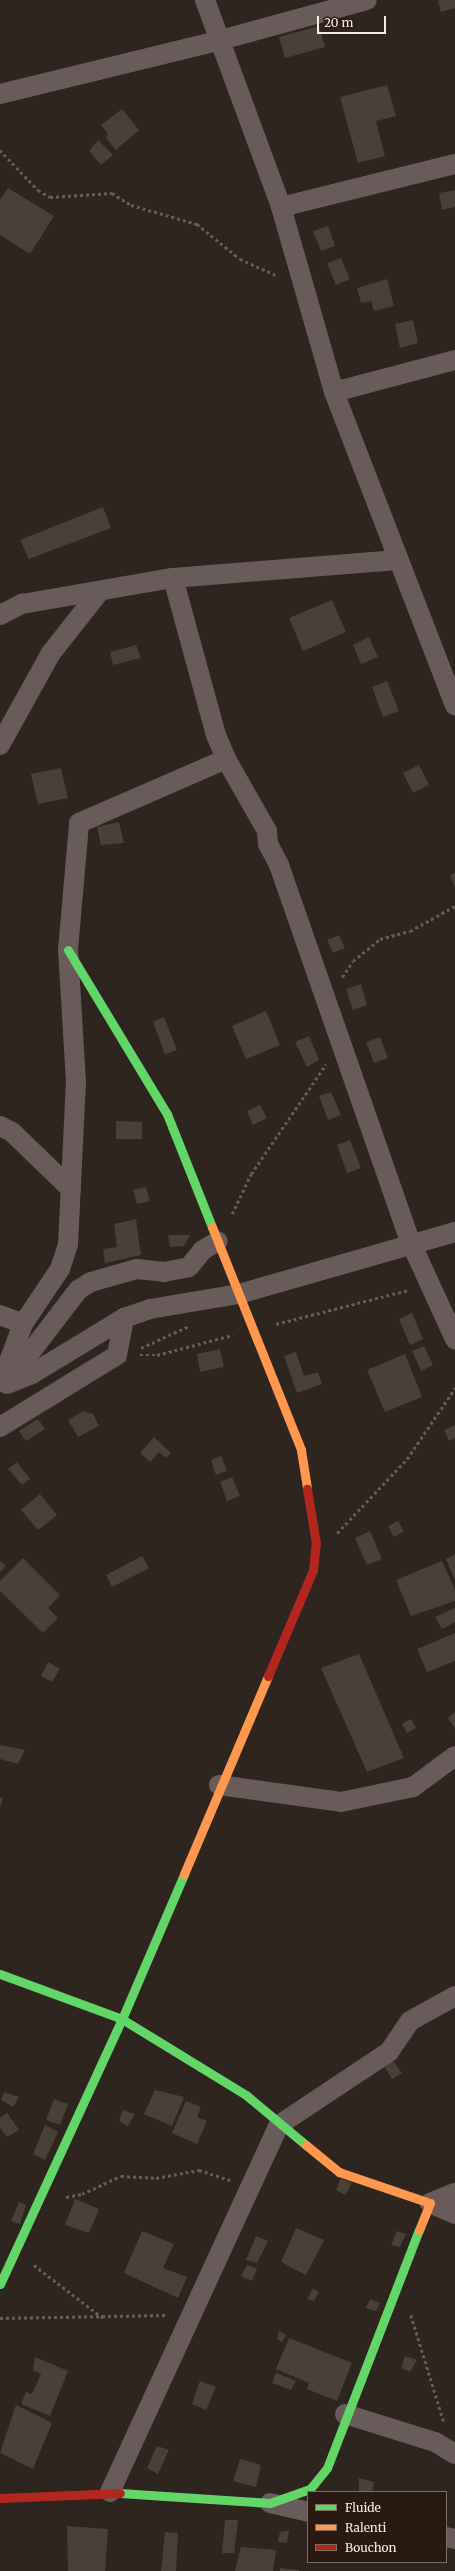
<!DOCTYPE html>
<style>
body{margin:0}
#map{position:relative;width:455px;height:2571px;overflow:hidden;background:#2f251f;font-family:Merriweather,serif}
div>[style]{position:absolute}
[style*='--x']{left:calc(var(--x)*1px);top:calc(var(--y)*1px);width:calc(var(--w)*1px);rotate:calc(var(--a)*1deg)}
.building>*{inset:0;background:#494037}
.path>*{height:2.5px;margin-top:-1.25px;transform-origin:0;background:repeating-linear-gradient(90deg,#665c5a 0 3px,transparent 0 6px)}
.street>*{height:20px;margin:-10px;padding:0 10px;transform-origin:10px;border-radius:10px;background:#685b59}
.fast>*{height:9px;margin:-4.5px;padding:0 4.5px;transform-origin:4.5px;border-radius:4.5px;background:#63d668}
.slow>*{height:9px;margin:-4.5px;padding:0 4.5px;transform-origin:4.5px;border-radius:4.5px;background:#ff974d}
.jam>*{height:9px;margin:-4.5px;padding:0 4.5px;transform-origin:4.5px;border-radius:4.5px;background:#b3261e}
span{translate:-50% -50%;white-space:nowrap;text-align:center;line-height:1.15;-webkit-text-stroke:3px #2a1910;paint-order:stroke}
.legend{position:absolute;left:307px;top:2491px;width:140px;height:72px;box-sizing:border-box;background:#2a1910;border:1px solid #7c6d65;margin:0;padding:5px 7px;list-style:none;font-size:12px;color:#f7ebe4}
.legend li{display:flex;align-items:center;gap:8px;height:20px}
.legend b{width:20px;border:1px solid #7c6d65}
.scale{position:absolute;left:317px;top:16px;width:69px;height:18px;box-sizing:border-box;border:2px solid #f7ebe4;border-top:0;padding-left:5px;font-size:12px;line-height:14px;white-space:nowrap;color:#f7ebe4;-webkit-text-stroke:3px #2a1910;paint-order:stroke}
</style>
<div id="map">
<div class="building">
<i style="clip-path:polygon(441px 0,455px 0,455px 8px,441px 12px,438px 1px)"></i>
<i style="clip-path:polygon(319px 26px,325px 47px,285px 58px,279px 37px)"></i>
<i style="clip-path:polygon(387px 85px,396px 116px,376px 121px,385px 156px,358px 163px,340px 97px)"></i>
<i style="clip-path:polygon(122px 109px,139px 130px,116px 150px,106px 138px,108px 134px,101px 125px)"></i>
<i style="clip-path:polygon(98px 140px,113px 155px,101px 165px,89px 151px)"></i>
<i style="clip-path:polygon(8px 188px,54px 216px,30px 254px,0 235px,0 200px)"></i>
<i style="clip-path:polygon(455px 190px,455px 207px,442px 210px,439px 193px)"></i>
<i style="clip-path:polygon(328px 226px,335px 246px,321px 251px,313px 231px)"></i>
<i style="clip-path:polygon(341px 258px,350px 279px,336px 285px,327px 263px)"></i>
<i style="clip-path:polygon(387px 279px,394px 306px,374px 311px,371px 301px,361px 303px,357px 288px)"></i>
<i style="clip-path:polygon(413px 320px,418px 343px,400px 348px,395px 324px)"></i>
<i style="clip-path:polygon(103px 507px,111px 528px,29px 559px,20px 540px)"></i>
<i style="clip-path:polygon(332px 600px,346px 632px,303px 651px,289px 618px)"></i>
<i style="clip-path:polygon(369px 637px,378px 657px,361px 664px,353px 645px)"></i>
<i style="clip-path:polygon(136px 645px,141px 658px,113px 665px,110px 652px)"></i>
<i style="clip-path:polygon(387px 681px,399px 711px,383px 717px,372px 687px)"></i>
<i style="clip-path:polygon(419px 765px,429px 785px,413px 793px,403px 773px)"></i>
<i style="clip-path:polygon(61px 768px,68px 798px,38px 804px,31px 774px)"></i>
<i style="clip-path:polygon(119px 822px,124px 843px,101px 845px,97px 827px)"></i>
<i style="clip-path:polygon(455px 873px,455px 887px,450px 875px)"></i>
<i style="clip-path:polygon(339px 935px,345px 948px,333px 953px,327px 940px)"></i>
<i style="clip-path:polygon(361px 984px,367px 1005px,353px 1010px,346px 989px)"></i>
<i style="clip-path:polygon(266px 1011px,280px 1045px,246px 1059px,232px 1026px)"></i>
<i style="clip-path:polygon(164px 1017px,177px 1050px,165px 1054px,153px 1022px)"></i>
<i style="clip-path:polygon(309px 1036px,319px 1060px,307px 1067px,295px 1042px)"></i>
<i style="clip-path:polygon(380px 1037px,388px 1058px,374px 1063px,366px 1042px)"></i>
<i style="clip-path:polygon(331px 1092px,341px 1115px,328px 1120px,319px 1096px)"></i>
<i style="clip-path:polygon(260px 1105px,267px 1118px,253px 1125px,247px 1111px)"></i>
<i style="clip-path:polygon(116px 1121px,142px 1122px,142px 1139px,116px 1139px)"></i>
<i style="clip-path:polygon(350px 1140px,361px 1168px,347px 1173px,337px 1145px)"></i>
<i style="clip-path:polygon(146px 1187px,150px 1201px,137px 1204px,133px 1190px)"></i>
<i style="clip-path:polygon(136px 1219px,141px 1255px,105px 1263px,103px 1249px,117px 1247px,114px 1224px)"></i>
<i style="clip-path:polygon(168px 1235px,190px 1235px,184px 1246px,170px 1247px)"></i>
<i style="clip-path:polygon(412px 1313px,423px 1339px,410px 1345px,399px 1319px)"></i>
<i style="clip-path:polygon(424px 1346px,433px 1365px,421px 1371px,412px 1351px)"></i>
<i style="clip-path:polygon(220px 1349px,224px 1367px,200px 1372px,197px 1354px)"></i>
<i style="clip-path:polygon(296px 1352px,304px 1376px,318px 1372px,322px 1384px,297px 1393px,284px 1356px)"></i>
<i style="clip-path:polygon(405px 1354px,422px 1397px,385px 1412px,367px 1370px)"></i>
<i style="clip-path:polygon(83px 1411px,93px 1414px,99px 1426px,78px 1437px,68px 1420px)"></i>
<i style="clip-path:polygon(38px 1419px,45px 1429px,26px 1441px,19px 1431px)"></i>
<i style="clip-path:polygon(455px 1425px,455px 1438px,449px 1441px,444px 1430px)"></i>
<i style="clip-path:polygon(154px 1437px,171px 1453px,166px 1458px,159px 1452px,150px 1462px,140px 1453px)"></i>
<i style="clip-path:polygon(221px 1456px,227px 1471px,216px 1475px,211px 1460px)"></i>
<i style="clip-path:polygon(17px 1462px,30px 1479px,22px 1485px,8px 1469px)"></i>
<i style="clip-path:polygon(232px 1477px,240px 1496px,227px 1501px,220px 1482px)"></i>
<i style="clip-path:polygon(40px 1494px,57px 1515px,38px 1530px,21px 1510px)"></i>
<i style="clip-path:polygon(398px 1521px,404px 1531px,394px 1537px,388px 1526px)"></i>
<i style="clip-path:polygon(370px 1531px,382px 1559px,367px 1565px,355px 1538px)"></i>
<i style="clip-path:polygon(455px 1554px,455px 1580px,446px 1559px)"></i>
<i style="clip-path:polygon(142px 1556px,149px 1568px,112px 1587px,106px 1575px)"></i>
<i style="clip-path:polygon(23px 1558px,60px 1595px,48px 1608px,58px 1618px,43px 1633px,0 1591px,0 1581px)"></i>
<i style="clip-path:polygon(0 1561px,6px 1566px,0 1572px)"></i>
<i style="clip-path:polygon(442px 1561px,455px 1590px,455px 1601px,411px 1616px,396px 1580px)"></i>
<i style="clip-path:polygon(455px 1608px,455px 1622px,442px 1629px,435px 1617px)"></i>
<i style="clip-path:polygon(455px 1633px,455px 1661px,427px 1672px,417px 1649px)"></i>
<i style="clip-path:polygon(359px 1654px,404px 1758px,367px 1772px,321px 1668px)"></i>
<i style="clip-path:polygon(48px 1662px,60px 1669px,52px 1682px,41px 1676px)"></i>
<i style="clip-path:polygon(455px 1712px,455px 1729px,448px 1718px)"></i>
<i style="clip-path:polygon(411px 1719px,416px 1728px,407px 1733px,402px 1724px)"></i>
<i style="clip-path:polygon(0 1745px,25px 1750px,18px 1764px,0 1759px)"></i>
<i style="clip-path:polygon(0 1798px,3px 1798px,0 1808px)"></i>
<i style="clip-path:polygon(393px 2061px,402px 2073px,392px 2079px,384px 2066px)"></i>
<i style="clip-path:polygon(155px 2090px,184px 2097px,172px 2126px,144px 2114px)"></i>
<i style="clip-path:polygon(4px 2092px,19px 2097px,13px 2107px,1px 2100px)"></i>
<i style="clip-path:polygon(54px 2099px,68px 2104px,60px 2125px,46px 2120px)"></i>
<i style="clip-path:polygon(186px 2101px,201px 2107px,197px 2117px,207px 2121px,197px 2144px,172px 2133px)"></i>
<i style="clip-path:polygon(123px 2110px,135px 2114px,128px 2126px,119px 2121px)"></i>
<i style="clip-path:polygon(7px 2113px,19px 2130px,7px 2137px,0 2128px,0 2118px)"></i>
<i style="clip-path:polygon(45px 2125px,58px 2132px,45px 2160px,33px 2154px)"></i>
<i style="clip-path:polygon(341px 2178px,352px 2183px,345px 2195px,336px 2190px)"></i>
<i style="clip-path:polygon(75px 2199px,99px 2209px,89px 2233px,65px 2225px)"></i>
<i style="clip-path:polygon(19px 2202px,26px 2205px,20px 2224px,11px 2221px)"></i>
<i style="clip-path:polygon(296px 2228px,324px 2240px,306px 2275px,281px 2262px)"></i>
<i style="clip-path:polygon(142px 2231px,174px 2244px,163px 2268px,187px 2277px,178px 2298px,124px 2273px)"></i>
<i style="clip-path:polygon(397px 2231px,406px 2234px,400px 2247px,391px 2245px)"></i>
<i style="clip-path:polygon(256px 2236px,268px 2241px,257px 2263px,246px 2260px)"></i>
<i style="clip-path:polygon(247px 2265px,257px 2269px,252px 2281px,241px 2276px)"></i>
<i style="clip-path:polygon(313px 2289px,319px 2292px,314px 2301px,307px 2299px)"></i>
<i style="clip-path:polygon(370px 2299px,380px 2303px,376px 2311px,366px 2308px)"></i>
<i style="clip-path:polygon(279px 2331px,286px 2335px,282px 2342px,277px 2339px)"></i>
<i style="clip-path:polygon(289px 2338px,352px 2363px,337px 2401px,307px 2389px,309px 2383px,276px 2369px)"></i>
<i style="clip-path:polygon(405px 2356px,417px 2360px,410px 2372px,401px 2368px)"></i>
<i style="clip-path:polygon(35px 2357px,68px 2371px,50px 2416px,21px 2404px,26px 2392px,32px 2394px,41px 2374px,33px 2370px)"></i>
<i style="clip-path:polygon(276px 2373px,296px 2381px,291px 2390px,272px 2383px)"></i>
<i style="clip-path:polygon(200px 2381px,216px 2387px,206px 2410px,192px 2404px)"></i>
<i style="clip-path:polygon(16px 2405px,52px 2423px,33px 2469px,0 2453px)"></i>
<i style="clip-path:polygon(157px 2446px,169px 2450px,158px 2474px,147px 2468px)"></i>
<i style="clip-path:polygon(240px 2459px,261px 2465px,256px 2487px,233px 2481px)"></i>
<i style="clip-path:polygon(359px 2478px,374px 2482px,372px 2492px,359px 2492px)"></i>
<i style="clip-path:polygon(225px 2520px,238px 2520px,234px 2553px,222px 2553px)"></i>
<i style="clip-path:polygon(67px 2526px,108px 2529px,105px 2571px,68px 2571px)"></i>
<i style="clip-path:polygon(289px 2531px,287px 2543px,278px 2542px,280px 2532px)"></i>
<i style="clip-path:polygon(165px 2532px,178px 2533px,176px 2571px,161px 2571px)"></i>
<i style="clip-path:polygon(241px 2547px,276px 2550px,273px 2571px,235px 2571px)"></i>
<i style="clip-path:polygon(280px 2568px,299px 2570px,299px 2571px,280px 2571px)"></i>
</div>
<div class="path">
<i style="--x:0;--y:150;--w:55;--a:46.5"></i>
<i style="--x:38;--y:190;--w:14;--a:30"></i>
<i style="--x:50;--y:197;--w:62;--a:-3.7"></i>
<i style="--x:112;--y:193;--w:22;--a:32"></i>
<i style="--x:131;--y:205;--w:69;--a:16.1"></i>
<i style="--x:197;--y:224;--w:55;--a:39.1"></i>
<i style="--x:240;--y:259;--w:42;--a:24.1"></i>
<i style="--x:342;--y:977;--w:19;--a:-55"></i>
<i style="--x:353;--y:961;--w:35;--a:-39"></i>
<i style="--x:380;--y:939;--w:31;--a:-15"></i>
<i style="--x:410;--y:931;--w:51;--a:-29.1"></i>
<i style="--x:232;--y:1214;--w:44;--a:-64.6"></i>
<i style="--x:251;--y:1174;--w:133;--a:-55.7"></i>
<i style="--x:276;--y:1324;--w:136;--a:-14.4"></i>
<i style="--x:141;--y:1348;--w:53;--a:-24.6"></i>
<i style="--x:140;--y:1355;--w:17;--a:0"></i>
<i style="--x:157;--y:1355;--w:78;--a:-14.9"></i>
<i style="--x:337;--y:1533;--w:102;--a:-46.6"></i>
<i style="--x:407;--y:1459;--w:86;--a:-55.9"></i>
<i style="--x:66;--y:2197;--w:16;--a:-11"></i>
<i style="--x:82;--y:2194;--w:43;--a:-24.8"></i>
<i style="--x:121;--y:2176;--w:35;--a:3"></i>
<i style="--x:156;--y:2178;--w:44;--a:-10.5"></i>
<i style="--x:199;--y:2170;--w:33;--a:18"></i>
<i style="--x:34;--y:2265;--w:87;--a:37.5"></i>
<i style="--x:411;--y:2315;--w:112;--a:72.9"></i>
<i style="--x:0;--y:2318;--w:167;--a:-1"></i>
</div>
<div class="street">
<i style="--x:205;--y:0;--w:221;--a:69.8"></i>
<i style="--x:281;--y:207;--w:192;--a:74"></i>
<i style="--x:334;--y:392;--w:336;--a:68.9"></i>
<i style="--x:0;--y:94;--w:228;--a:-13.7"></i>
<i style="--x:221;--y:40;--w:151;--a:-15.3"></i>
<i style="--x:281;--y:207;--w:179;--a:-13.9"></i>
<i style="--x:334;--y:392;--w:125;--a:-14.8"></i>
<i style="--x:173;--y:578;--w:163;--a:74.7"></i>
<i style="--x:216;--y:735;--w:26;--a:67"></i>
<i style="--x:226;--y:759;--w:83;--a:60.3"></i>
<i style="--x:267;--y:831;--w:13;--a:86"></i>
<i style="--x:268;--y:844;--w:24;--a:62"></i>
<i style="--x:279;--y:865;--w:400;--a:70.8"></i>
<i style="--x:411;--y:1243;--w:106;--a:65.4"></i>
<i style="--x:0;--y:615;--w:25;--a:-27"></i>
<i style="--x:22;--y:604;--w:153;--a:-9.8"></i>
<i style="--x:173;--y:578;--w:225;--a:-4.6"></i>
<i style="--x:0;--y:745;--w:105;--a:-61"></i>
<i style="--x:51;--y:653;--w:79;--a:-51.7"></i>
<i style="--x:0;--y:1126;--w:13;--a:27"></i>
<i style="--x:12;--y:1132;--w:82;--a:44"></i>
<i style="--x:0;--y:1315;--w:25;--a:21"></i>
<i style="--x:23;--y:1324;--w:43;--a:110.6"></i>
<i style="--x:8;--y:1364;--w:16;--a:94"></i>
<i style="--x:23;--y:1324;--w:66;--a:-56.1"></i>
<i style="--x:60;--y:1269;--w:25;--a:-72"></i>
<i style="--x:68;--y:1245;--w:164;--a:-87.2"></i>
<i style="--x:76;--y:1081;--w:131;--a:-93.5"></i>
<i style="--x:68;--y:950;--w:127;--a:-85"></i>
<i style="--x:79;--y:823;--w:160;--a:-23.5"></i>
<i style="--x:7;--y:1383;--w:117;--a:-52.6"></i>
<i style="--x:78;--y:1290;--w:15;--a:-32"></i>
<i style="--x:91;--y:1282;--w:48;--a:-15.8"></i>
<i style="--x:137;--y:1269;--w:27;--a:6"></i>
<i style="--x:164;--y:1272;--w:25;--a:-11"></i>
<i style="--x:189;--y:1267;--w:22;--a:-51"></i>
<i style="--x:203;--y:1250;--w:17;--a:-31"></i>
<i style="--x:7;--y:1384;--w:27;--a:-22"></i>
<i style="--x:32;--y:1374;--w:108;--a:-31.3"></i>
<i style="--x:124;--y:1318;--w:28;--a:-19"></i>
<i style="--x:150;--y:1309;--w:90;--a:-9.6"></i>
<i style="--x:239;--y:1294;--w:225;--a:-16"></i>
<i style="--x:0;--y:1427;--w:137;--a:-31.6"></i>
<i style="--x:117;--y:1355;--w:38;--a:-79"></i>
<i style="--x:219;--y:1785;--w:123;--a:7.9"></i>
<i style="--x:341;--y:1802;--w:74;--a:-11.8"></i>
<i style="--x:413;--y:1787;--w:52;--a:-36.4"></i>
<i style="--x:430;--y:2203;--w:27;--a:24"></i>
<i style="--x:430;--y:2203;--w:27;--a:-22"></i>
<i style="--x:345;--y:2414;--w:94;--a:17.3"></i>
<i style="--x:435;--y:2442;--w:23;--a:31"></i>
<i style="--x:110;--y:2492;--w:404;--a:-65.3"></i>
<i style="--x:279;--y:2125;--w:132;--a:-33.6"></i>
<i style="--x:389;--y:2052;--w:37;--a:-56"></i>
<i style="--x:410;--y:2021;--w:51;--a:-29.1"></i>
<i style="--x:270;--y:2503;--w:39;--a:13"></i>
<i style="--x:446;--y:2537;--w:9;--a:13"></i>
</div>
<div class="fast">
<i style="--x:68;--y:950;--w:192;--a:58.9"></i>
<i style="--x:167;--y:1114;--w:122;--a:68.3"></i>
<i style="--x:0;--y:1974;--w:130;--a:20.2"></i>
<i style="--x:122;--y:2019;--w:145;--a:31.5"></i>
<i style="--x:246;--y:2095;--w:78;--a:39.8"></i>
<i style="--x:0;--y:2284;--w:292;--a:-65.3"></i>
<i style="--x:122;--y:2019;--w:158;--a:-66.8"></i>
<i style="--x:120;--y:2493;--w:150;--a:3.8"></i>
<i style="--x:270;--y:2503;--w:42;--a:-19.3"></i>
<i style="--x:310;--y:2489;--w:27;--a:-51"></i>
<i style="--x:327;--y:2468;--w:255;--a:-68.9"></i>
</div>
<div class="slow">
<i style="--x:212;--y:1227;--w:240;--a:68.2"></i>
<i style="--x:301;--y:1450;--w:39;--a:81"></i>
<i style="--x:184;--y:1874;--w:215;--a:-67"></i>
<i style="--x:306;--y:2145;--w:43;--a:39.3"></i>
<i style="--x:339;--y:2172;--w:96;--a:18.8"></i>
<i style="--x:430;--y:2203;--w:29;--a:112"></i>
</div>
<div class="jam">
<i style="--x:268;--y:1676;--w:115;--a:-67"></i>
<i style="--x:313;--y:1570;--w:27;--a:-84"></i>
<i style="--x:316;--y:1543;--w:55;--a:-99.5"></i>
<i style="--x:0;--y:2498;--w:120;--a:-2.4"></i>
</div>
<ul class="legend">
<li><b style="height:5px;background:#63d668"></b>Fluide</li>
<li><b style="height:5px;background:#ff974d"></b>Ralenti</li>
<li><b style="height:5px;background:#b3261e"></b>Bouchon</li>
</ul>
<div class="scale">20 m</div>
</div>
